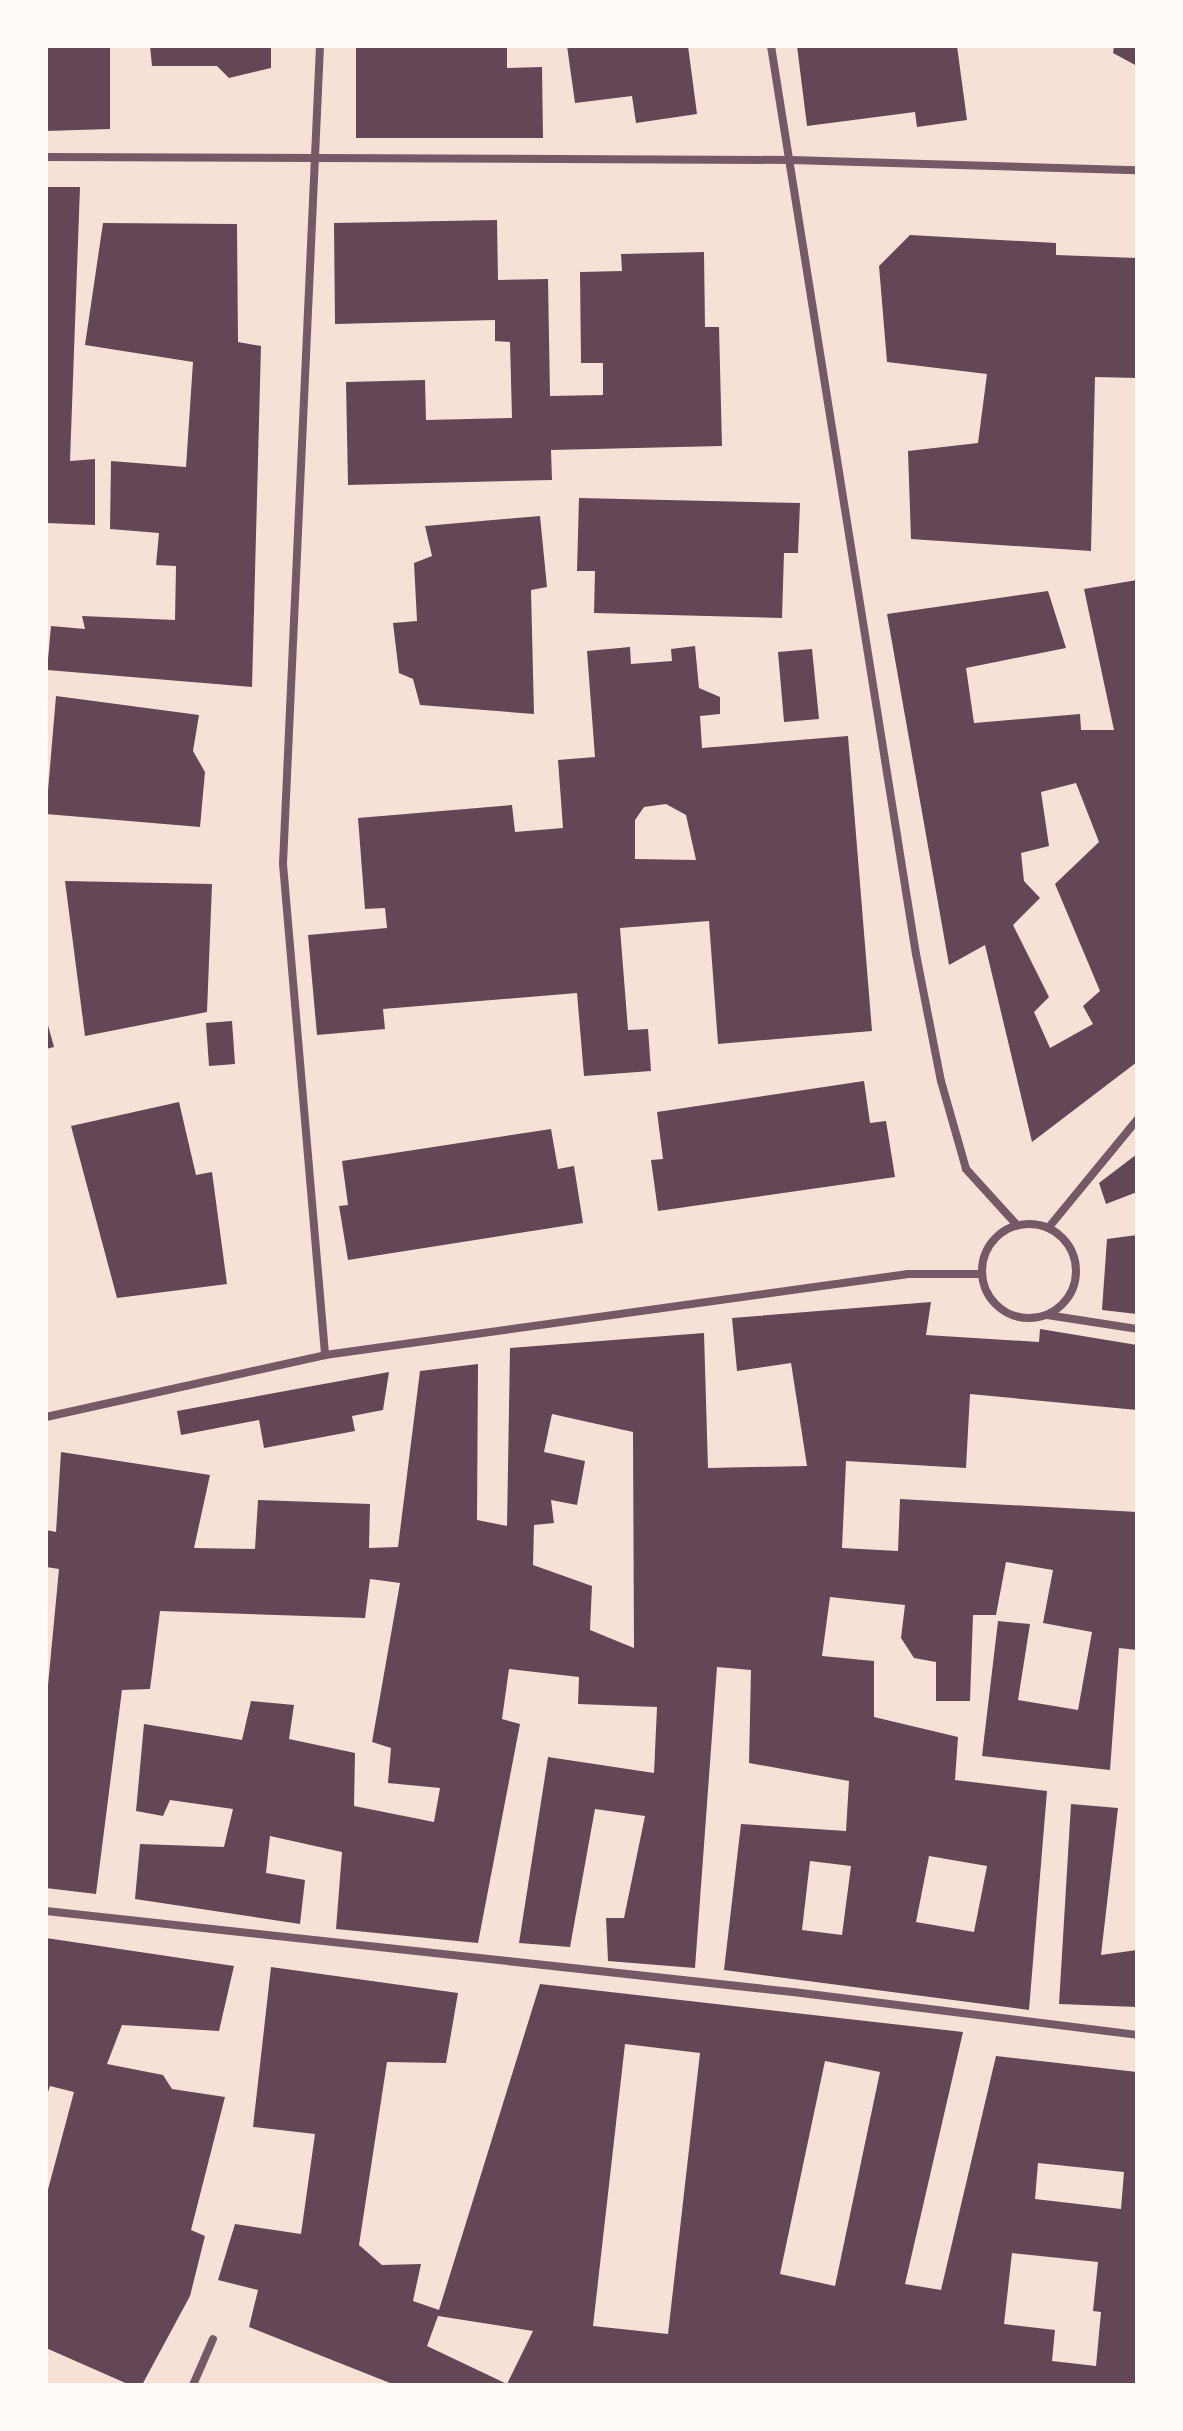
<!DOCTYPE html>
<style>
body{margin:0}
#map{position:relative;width:1183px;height:2431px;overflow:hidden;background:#f7e1d7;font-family:Quicksand,sans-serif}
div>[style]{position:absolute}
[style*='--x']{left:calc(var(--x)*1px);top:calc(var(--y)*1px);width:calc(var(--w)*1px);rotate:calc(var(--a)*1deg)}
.building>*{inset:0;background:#644757}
.minor>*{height:8px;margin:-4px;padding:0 4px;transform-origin:4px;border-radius:4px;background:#755966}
.minor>.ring{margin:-4px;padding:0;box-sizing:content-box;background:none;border:8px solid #755966;border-radius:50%}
span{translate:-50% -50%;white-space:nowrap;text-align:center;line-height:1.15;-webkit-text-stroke:7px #fffaf5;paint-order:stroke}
.frame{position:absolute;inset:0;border:48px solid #fffaf5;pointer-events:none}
</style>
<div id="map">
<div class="building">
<i style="clip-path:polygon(46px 46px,110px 46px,110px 129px,46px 131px)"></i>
<i style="clip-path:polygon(150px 46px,271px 46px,271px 68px,229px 78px,217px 66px,152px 66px)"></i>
<i style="clip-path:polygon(356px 46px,507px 46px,507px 68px,542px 67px,543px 138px,356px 138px)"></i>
<i style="clip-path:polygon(567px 46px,688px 46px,697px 114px,636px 123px,632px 96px,575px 103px)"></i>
<i style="clip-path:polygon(797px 46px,957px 46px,967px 120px,917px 127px,915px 112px,807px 126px)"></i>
<i style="clip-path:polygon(1114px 46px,1137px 46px,1137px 66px,1113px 53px)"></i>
<i style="clip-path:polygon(46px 187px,80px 187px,70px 461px,95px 459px,95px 525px,46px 523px)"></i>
<i style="clip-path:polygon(497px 220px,498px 280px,548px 279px,550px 396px,603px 395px,603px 363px,581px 363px,580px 272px,622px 271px,621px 254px,704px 252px,705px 327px,719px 327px,722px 446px,551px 450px,552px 480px,348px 485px,346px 382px,425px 380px,426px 420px,512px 418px,510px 342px,495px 341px,495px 320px,335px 324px,334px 223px)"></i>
<i style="clip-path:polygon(103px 223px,237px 224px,238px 342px,261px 346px,252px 687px,47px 670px,51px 626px,85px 629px,82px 616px,175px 620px,176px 566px,156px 565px,159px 533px,110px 529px,111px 461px,186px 467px,193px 362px,85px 345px)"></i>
<i style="clip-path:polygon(910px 235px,1056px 243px,1056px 255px,1137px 258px,1137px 378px,1095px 377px,1091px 551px,911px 539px,908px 451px,978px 443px,987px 374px,887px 362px,879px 266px)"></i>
<i style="clip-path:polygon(579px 498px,800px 503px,798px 553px,784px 553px,782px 618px,594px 613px,595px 571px,577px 571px)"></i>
<i style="clip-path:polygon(540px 516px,547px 587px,531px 590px,534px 714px,420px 705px,413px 679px,399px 673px,393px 623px,417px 621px,414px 563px,432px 556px,425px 526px)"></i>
<i style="clip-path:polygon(evenodd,1137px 580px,1137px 1062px,1032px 1142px,985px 945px,949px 965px,887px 614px,1048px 591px,1066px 648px,966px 668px,974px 723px,1080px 714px,1081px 730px,1114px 730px,1084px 589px,1137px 580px,1076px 783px,1099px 842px,1055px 884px,1100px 991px,1083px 1006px,1093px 1024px,1050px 1048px,1034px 1012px,1049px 997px,1013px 925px,1040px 898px,1024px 881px,1021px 853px,1049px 846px,1041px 792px,1076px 783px)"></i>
<i style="clip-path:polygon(evenodd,695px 646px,699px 688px,720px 697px,720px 714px,700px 716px,702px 748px,848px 736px,872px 1031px,718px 1044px,709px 921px,620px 928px,628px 1030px,648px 1029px,651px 1071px,584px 1076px,577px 993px,383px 1009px,385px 1029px,317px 1035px,308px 935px,387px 928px,385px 908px,365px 909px,358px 818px,512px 805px,515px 832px,563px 828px,558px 760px,595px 757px,587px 651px,630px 647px,631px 664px,672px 661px,671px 649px,695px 646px,666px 804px,686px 815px,696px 860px,635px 859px,635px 820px,644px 807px,666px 804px)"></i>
<i style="clip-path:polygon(812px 649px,819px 719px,784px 722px,778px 652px)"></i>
<i style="clip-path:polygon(56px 696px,199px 715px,193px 751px,205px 772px,200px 827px,46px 814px)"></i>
<i style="clip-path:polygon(65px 881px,212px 884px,207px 1012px,85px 1036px)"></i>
<i style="clip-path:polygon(46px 1018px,54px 1047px,46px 1049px)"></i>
<i style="clip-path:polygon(232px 1021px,235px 1064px,209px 1066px,206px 1023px)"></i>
<i style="clip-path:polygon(864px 1081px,870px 1123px,886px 1121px,895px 1177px,658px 1211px,651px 1160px,663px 1159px,657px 1112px)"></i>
<i style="clip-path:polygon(179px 1102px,196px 1175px,212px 1172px,227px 1284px,117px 1298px,71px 1126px)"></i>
<i style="clip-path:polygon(551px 1129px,558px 1169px,574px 1166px,583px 1223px,348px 1260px,339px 1206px,348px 1205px,342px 1161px)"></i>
<i style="clip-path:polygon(1137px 1154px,1137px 1192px,1106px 1204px,1099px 1183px)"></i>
<i style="clip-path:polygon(1137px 1235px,1137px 1314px,1102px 1310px,1107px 1239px)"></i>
<i style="clip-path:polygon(evenodd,931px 1302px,926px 1335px,1039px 1342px,1040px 1329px,1137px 1345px,1137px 1410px,970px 1394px,966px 1468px,846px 1461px,842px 1548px,898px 1551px,900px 1499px,1137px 1512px,1137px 1650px,1119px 1648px,1110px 1770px,982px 1756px,998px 1621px,1030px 1624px,1018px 1700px,1078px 1710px,1092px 1632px,1043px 1623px,1053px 1570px,1006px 1562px,996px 1615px,973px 1615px,970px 1701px,936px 1701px,936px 1662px,914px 1658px,901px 1638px,905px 1605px,830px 1597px,822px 1656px,874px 1661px,874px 1717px,958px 1737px,955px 1780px,1047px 1791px,1029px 2010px,724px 1970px,741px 1824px,846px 1831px,849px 1781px,749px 1763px,751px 1670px,717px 1667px,695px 1968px,608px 1961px,606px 1918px,624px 1918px,645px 1816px,595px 1809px,570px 1947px,519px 1943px,548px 1757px,654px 1773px,657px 1707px,578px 1704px,579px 1677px,509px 1669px,502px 1719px,520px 1724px,478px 1943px,336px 1929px,342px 1852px,270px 1836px,266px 1873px,305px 1880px,300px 1924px,135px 1899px,140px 1844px,224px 1847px,233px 1809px,170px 1800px,163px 1816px,136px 1811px,144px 1724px,242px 1740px,251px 1701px,294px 1705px,289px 1739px,355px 1753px,354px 1806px,434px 1822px,440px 1788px,388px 1783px,391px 1748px,372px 1742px,400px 1583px,370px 1579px,365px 1618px,160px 1611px,150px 1689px,122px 1690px,96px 1894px,46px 1888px,46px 1706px,59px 1569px,46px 1567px,46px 1530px,56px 1532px,61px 1452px,210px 1475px,194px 1548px,255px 1549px,258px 1500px,370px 1504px,369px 1548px,398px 1547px,420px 1371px,478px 1364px,477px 1520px,507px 1526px,510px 1348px,704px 1333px,708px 1468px,807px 1466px,791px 1363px,737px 1371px,732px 1318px,931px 1302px,552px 1414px,633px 1432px,634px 1648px,590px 1630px,592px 1586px,533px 1565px,534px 1525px,554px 1523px,551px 1500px,577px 1505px,585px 1461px,544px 1452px,552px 1414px,931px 1302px,929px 1856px,987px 1866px,974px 1932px,916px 1922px,929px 1856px,931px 1302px,810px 1861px,851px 1866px,842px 1935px,802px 1930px,810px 1861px)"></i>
<i style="clip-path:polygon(389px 1372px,383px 1410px,352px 1416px,355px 1431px,264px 1448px,259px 1420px,181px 1435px,177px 1411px)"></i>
<i style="clip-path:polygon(1071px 1804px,1118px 1808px,1101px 1955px,1137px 1950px,1137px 2007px,1059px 2004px)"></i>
<i style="clip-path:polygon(46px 1938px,234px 1966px,219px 2031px,122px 2025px,107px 2064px,163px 2075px,172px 2089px,225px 2097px,191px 2230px,205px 2236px,190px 2296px,142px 2385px,130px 2385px,46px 2348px,46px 2197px,74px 2092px,50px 2086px,46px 2098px)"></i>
<i style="clip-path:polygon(evenodd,271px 1967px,458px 1993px,446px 2063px,387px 2062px,359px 2245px,382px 2265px,421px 2264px,413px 2301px,439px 2310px,540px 1984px,963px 2032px,905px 2284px,941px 2290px,996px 2056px,1137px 2072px,1137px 2385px,395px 2385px,249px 2327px,258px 2290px,218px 2280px,235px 2224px,301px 2234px,315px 2134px,253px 2127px,271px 1967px,625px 2044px,700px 2053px,668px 2334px,593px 2326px,625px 2044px,271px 1967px,825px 2061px,880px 2072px,835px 2286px,780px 2274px,825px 2061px,271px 1967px,1038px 2163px,1124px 2172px,1121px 2209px,1035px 2199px,1038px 2163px,271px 1967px,1012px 2253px,1098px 2262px,1093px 2311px,1101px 2312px,1096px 2366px,1052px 2361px,1055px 2330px,1004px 2324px,1012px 2253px,271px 1967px,438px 2316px,533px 2331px,507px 2384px,427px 2346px,438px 2316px)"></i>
</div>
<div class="minor">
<i style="--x:320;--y:46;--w:819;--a:92.59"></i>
<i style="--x:283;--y:864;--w:493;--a:85.1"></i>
<i style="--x:771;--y:46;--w:920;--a:80.93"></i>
<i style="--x:916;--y:954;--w:129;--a:78.9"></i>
<i style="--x:941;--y:1081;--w:91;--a:74.1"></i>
<i style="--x:966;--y:1169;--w:76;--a:47.7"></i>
<i style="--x:46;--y:157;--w:745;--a:0.23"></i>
<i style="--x:791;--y:160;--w:346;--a:1.7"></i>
<i class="ring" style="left:982px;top:1224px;width:86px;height:86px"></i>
<i style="--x:1049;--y:1227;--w:139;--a:-50.6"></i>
<i style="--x:1047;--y:1315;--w:91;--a:8.8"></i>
<i style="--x:46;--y:1417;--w:286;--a:-12.5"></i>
<i style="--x:325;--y:1355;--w:589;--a:-7.91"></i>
<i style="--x:908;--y:1274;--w:74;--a:0"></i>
<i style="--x:46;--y:1911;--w:751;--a:6.19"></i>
<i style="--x:793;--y:1992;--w:347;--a:7.1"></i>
<i style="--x:193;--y:2385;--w:50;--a:-66.5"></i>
</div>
<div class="frame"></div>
</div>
